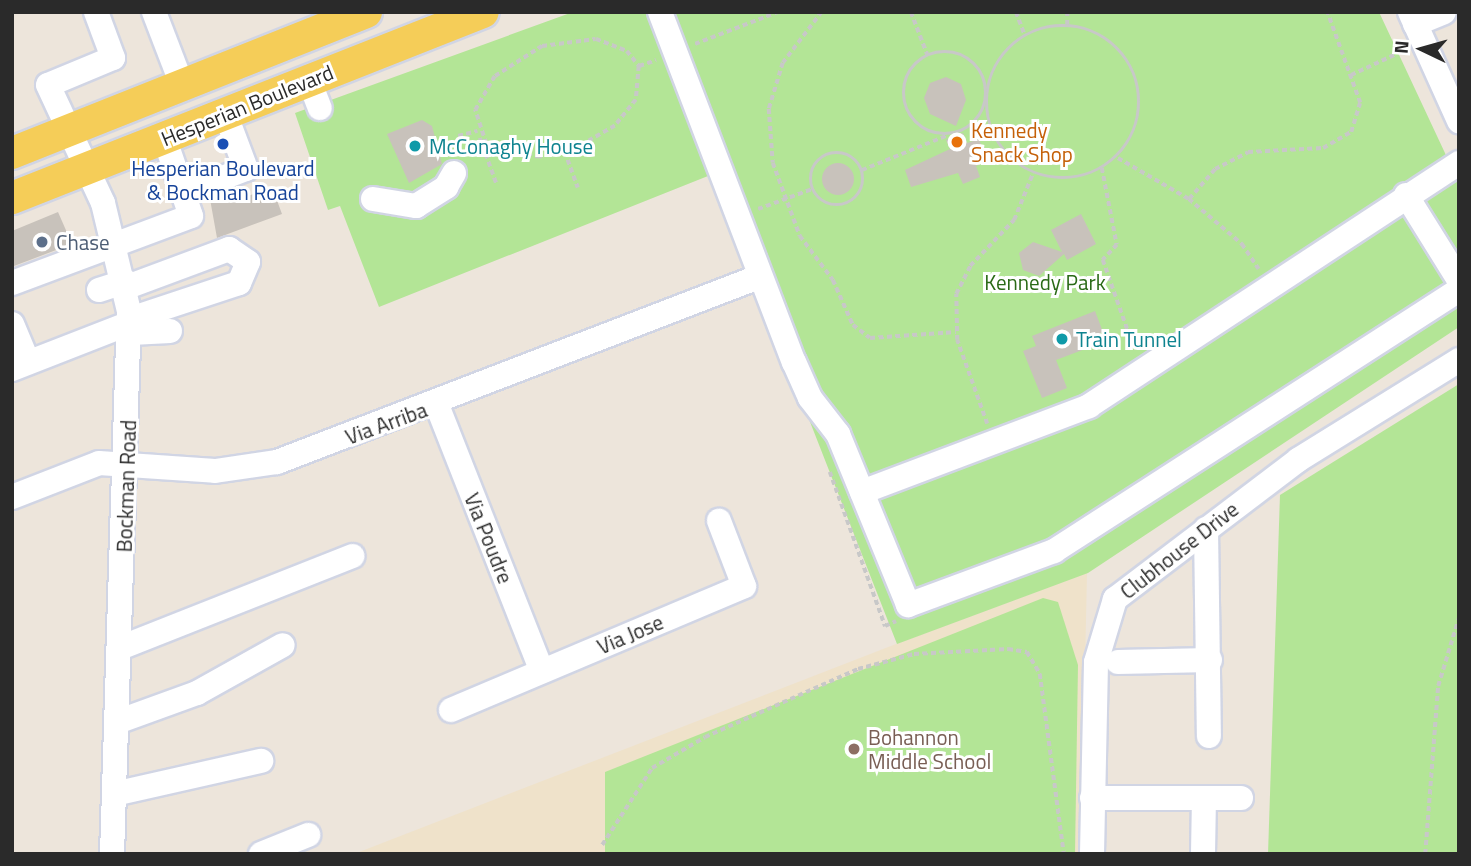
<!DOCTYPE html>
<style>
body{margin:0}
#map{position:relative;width:1471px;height:866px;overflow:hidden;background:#ede5db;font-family:"Titillium Web",sans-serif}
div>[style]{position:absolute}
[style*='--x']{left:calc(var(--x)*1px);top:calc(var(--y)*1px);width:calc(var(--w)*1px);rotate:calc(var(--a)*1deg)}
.education>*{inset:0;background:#efe2ca}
.green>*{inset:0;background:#b3e596}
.building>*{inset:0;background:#c8c2bb}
.round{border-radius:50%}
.path>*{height:3.5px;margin-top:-1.75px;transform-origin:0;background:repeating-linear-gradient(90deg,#c8c8c8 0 5px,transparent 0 8.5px)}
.path>.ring{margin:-1.75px;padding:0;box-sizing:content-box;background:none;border:3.5px solid #c8c8c8;border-radius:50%}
.roads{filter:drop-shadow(2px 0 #d1d5e4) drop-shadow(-2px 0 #d1d5e4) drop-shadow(0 2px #d1d5e4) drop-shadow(0 -2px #d1d5e4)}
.minor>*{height:24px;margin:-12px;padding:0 12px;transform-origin:12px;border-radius:12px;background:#fff}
.major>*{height:32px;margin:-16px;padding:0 16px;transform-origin:16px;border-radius:16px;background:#f5cd58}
.dots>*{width:19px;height:19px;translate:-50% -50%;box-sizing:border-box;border:4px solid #fff;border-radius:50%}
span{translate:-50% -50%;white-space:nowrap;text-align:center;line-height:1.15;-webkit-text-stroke:6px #fff;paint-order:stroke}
.street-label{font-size:21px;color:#2a2a2a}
.food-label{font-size:21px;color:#c56008}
.left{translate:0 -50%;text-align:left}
.culture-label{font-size:21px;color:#0d838f}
.transit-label{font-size:21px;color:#164399}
.service-label{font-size:21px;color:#4e5e75}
.park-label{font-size:21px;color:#2a6a17}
.education-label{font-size:21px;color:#785e54}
.frame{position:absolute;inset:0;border:14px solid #2a2a2a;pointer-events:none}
.north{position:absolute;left:1387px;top:14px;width:70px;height:70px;-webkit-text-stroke:5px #fff;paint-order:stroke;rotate:275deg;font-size:19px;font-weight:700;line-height:28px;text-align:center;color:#2a2a2a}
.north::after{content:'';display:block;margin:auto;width:24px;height:32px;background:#2a2a2a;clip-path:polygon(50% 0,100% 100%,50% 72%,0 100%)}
</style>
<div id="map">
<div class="education">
<i style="clip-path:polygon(1087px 573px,1081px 854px,354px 854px,896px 644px)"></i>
</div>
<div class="green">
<i style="clip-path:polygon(573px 12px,1379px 12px,1459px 183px,1459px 327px,1088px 573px,897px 644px,713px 174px,379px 307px,340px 206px,328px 210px,295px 113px)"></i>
<i style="clip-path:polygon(1459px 384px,1459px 854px,1268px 854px,1280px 495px)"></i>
<i style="clip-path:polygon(1043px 598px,1058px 602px,1078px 665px,1075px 854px,605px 854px,605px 772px)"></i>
</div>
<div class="building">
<i style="clip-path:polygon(946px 77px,961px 84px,966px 100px,956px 126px,930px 114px,924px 98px,930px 83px)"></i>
<i style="clip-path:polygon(422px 120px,432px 126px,442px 164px,409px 183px,387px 134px)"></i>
<i style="clip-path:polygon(963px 133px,967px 143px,979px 139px,987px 161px,976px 166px,980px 177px,963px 184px,958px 173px,911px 187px,905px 170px,950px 149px,946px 140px)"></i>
<i class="round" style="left:822px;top:163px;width:32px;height:32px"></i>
<i style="clip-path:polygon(272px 187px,282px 214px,217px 238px,210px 199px,236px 189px,240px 199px)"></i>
<i style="clip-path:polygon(58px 212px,72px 244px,14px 266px,12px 231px)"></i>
<i style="clip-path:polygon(1081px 214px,1096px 244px,1067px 260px,1064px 254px,1039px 276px,1023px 270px,1019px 253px,1033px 242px,1062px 252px,1051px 230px)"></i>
<i style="clip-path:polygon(1095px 311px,1103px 332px,1090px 338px,1093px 346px,1056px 360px,1067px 388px,1042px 398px,1023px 351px,1036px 346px,1032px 336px)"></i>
</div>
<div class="path">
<i style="--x:822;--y:12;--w:64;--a:127.4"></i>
<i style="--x:783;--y:63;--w:48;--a:106.9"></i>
<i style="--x:769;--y:109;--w:54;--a:85.8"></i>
<i style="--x:773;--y:163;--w:78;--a:69.7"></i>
<i style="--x:800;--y:236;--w:55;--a:53.1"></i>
<i style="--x:833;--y:280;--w:49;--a:66"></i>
<i style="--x:853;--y:325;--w:21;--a:37"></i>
<i style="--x:870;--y:338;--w:86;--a:-4"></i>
<i style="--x:911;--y:12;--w:47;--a:68.9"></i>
<i style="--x:1016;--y:12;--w:26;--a:69"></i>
<i style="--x:1067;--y:25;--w:13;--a:-90"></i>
<i class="ring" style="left:987px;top:26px;width:148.5px;height:148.5px"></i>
<i style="--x:596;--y:39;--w:33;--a:21"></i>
<i style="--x:627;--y:51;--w:19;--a:51"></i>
<i style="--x:639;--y:66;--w:34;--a:95"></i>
<i style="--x:636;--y:100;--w:33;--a:129"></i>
<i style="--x:615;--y:126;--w:46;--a:150.1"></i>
<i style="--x:575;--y:149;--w:36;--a:167"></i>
<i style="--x:540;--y:157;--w:29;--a:-176"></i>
<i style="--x:511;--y:155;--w:27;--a:-156"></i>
<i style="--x:486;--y:144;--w:36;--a:-108"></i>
<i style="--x:475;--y:110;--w:39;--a:-60"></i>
<i style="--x:495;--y:76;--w:56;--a:-32.6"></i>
<i style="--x:542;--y:46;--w:54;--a:-7.4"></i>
<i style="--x:695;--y:44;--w:89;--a:-21.1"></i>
<i class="ring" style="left:904px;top:52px;width:78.5px;height:78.5px"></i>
<i style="--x:639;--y:66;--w:18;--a:-19"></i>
<i style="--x:1351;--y:75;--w:50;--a:-25"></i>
<i style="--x:458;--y:136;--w:20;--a:-15"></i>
<i style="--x:480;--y:138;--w:50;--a:70.1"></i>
<i style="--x:565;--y:152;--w:38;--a:70"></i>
<i class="ring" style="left:811px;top:153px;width:48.5px;height:48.5px"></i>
<i style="--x:1118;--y:158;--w:82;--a:30"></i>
<i style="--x:1189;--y:199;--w:70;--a:40.3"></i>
<i style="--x:1242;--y:244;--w:30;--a:56"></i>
<i style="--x:1102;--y:168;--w:78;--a:79"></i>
<i style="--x:1117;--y:245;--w:21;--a:133"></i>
<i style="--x:1103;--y:260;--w:75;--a:70.6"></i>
<i style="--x:862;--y:170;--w:93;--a:-22.1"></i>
<i style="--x:1189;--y:199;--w:40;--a:-49"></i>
<i style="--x:1215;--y:169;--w:37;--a:-27"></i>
<i style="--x:1248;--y:152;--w:75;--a:-3.1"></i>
<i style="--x:1323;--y:148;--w:32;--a:-30"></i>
<i style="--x:1351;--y:132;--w:30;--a:-73"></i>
<i style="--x:1360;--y:103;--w:97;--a:-109.9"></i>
<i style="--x:758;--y:209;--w:58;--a:-20.3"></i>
<i style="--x:987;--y:424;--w:89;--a:-109.7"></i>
<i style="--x:957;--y:340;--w:46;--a:-91.2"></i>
<i style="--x:956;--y:294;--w:31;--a:-63"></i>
<i style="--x:970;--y:266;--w:64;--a:-46.3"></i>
<i style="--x:1014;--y:220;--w:51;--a:-68"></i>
<i style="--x:830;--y:472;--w:164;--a:70.3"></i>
<i style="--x:885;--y:626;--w:12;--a:-24"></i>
<i style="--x:602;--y:845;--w:92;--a:-57"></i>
<i style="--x:652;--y:768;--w:61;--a:-30.3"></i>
<i style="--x:705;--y:737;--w:167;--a:-24"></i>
<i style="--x:858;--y:669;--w:58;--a:-15"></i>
<i style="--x:914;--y:654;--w:94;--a:-3"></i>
<i style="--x:1008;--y:649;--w:19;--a:9"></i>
<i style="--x:1027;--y:652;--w:26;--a:59"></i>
<i style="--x:1040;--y:674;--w:182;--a:82.4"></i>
<i style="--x:1425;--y:854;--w:169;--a:-85.6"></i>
<i style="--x:1438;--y:686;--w:72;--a:-73.1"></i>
</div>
<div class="roads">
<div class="minor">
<i style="--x:96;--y:12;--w:49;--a:69.7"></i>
<i style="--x:113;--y:58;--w:70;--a:157.4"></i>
<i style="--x:48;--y:85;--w:130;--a:65"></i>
<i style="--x:103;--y:203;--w:111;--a:76.5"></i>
<i style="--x:129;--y:311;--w:543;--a:91.79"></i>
<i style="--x:154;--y:12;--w:78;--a:69"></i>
<i style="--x:660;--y:12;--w:375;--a:69.1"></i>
<i style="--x:794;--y:362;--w:39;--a:66"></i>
<i style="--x:810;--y:398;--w:46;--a:52.1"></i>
<i style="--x:838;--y:434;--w:185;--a:67.7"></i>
<i style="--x:908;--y:605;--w:156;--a:-20.3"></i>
<i style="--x:1054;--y:551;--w:482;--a:-32.8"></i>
<i style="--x:1410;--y:12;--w:120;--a:65.8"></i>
<i style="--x:1415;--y:24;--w:31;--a:-22"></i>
<i style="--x:309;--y:80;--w:30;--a:69"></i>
<i style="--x:183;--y:193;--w:67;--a:-20.9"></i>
<i style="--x:246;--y:169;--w:60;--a:-110.6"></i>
<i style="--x:1406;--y:195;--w:100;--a:58.1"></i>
<i style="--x:373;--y:199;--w:44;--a:9.2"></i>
<i style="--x:416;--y:206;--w:36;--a:-32"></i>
<i style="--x:446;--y:187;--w:16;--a:-60"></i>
<i style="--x:12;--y:283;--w:191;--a:-20.5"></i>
<i style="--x:191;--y:216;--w:83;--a:-108.9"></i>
<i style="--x:127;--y:287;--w:109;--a:-20.4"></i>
<i style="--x:229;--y:249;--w:23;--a:34"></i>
<i style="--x:248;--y:262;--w:23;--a:113"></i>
<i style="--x:239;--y:283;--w:115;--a:161.7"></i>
<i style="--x:99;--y:290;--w:28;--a:-18"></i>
<i style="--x:12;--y:324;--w:41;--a:67.2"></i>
<i style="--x:131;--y:333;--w:39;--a:-3"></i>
<i style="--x:12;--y:369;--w:127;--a:-21.3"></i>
<i style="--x:437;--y:405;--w:286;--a:68.5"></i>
<i style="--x:862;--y:492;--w:243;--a:-20.7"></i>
<i style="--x:1089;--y:406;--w:443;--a:-33.3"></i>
<i style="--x:12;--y:497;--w:93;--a:-21.3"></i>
<i style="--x:99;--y:463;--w:116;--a:3.9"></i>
<i style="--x:215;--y:471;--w:63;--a:-8.3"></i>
<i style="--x:277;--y:462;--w:505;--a:-21.02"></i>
<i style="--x:1206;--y:529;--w:207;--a:89.2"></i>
<i style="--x:120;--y:648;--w:250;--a:-21.6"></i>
<i style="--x:1118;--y:662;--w:92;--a:-1.2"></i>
<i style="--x:451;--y:710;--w:318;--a:-22.9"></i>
<i style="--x:744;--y:586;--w:70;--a:-111"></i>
<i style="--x:117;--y:722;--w:85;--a:-19.9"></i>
<i style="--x:197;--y:693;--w:98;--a:-29.2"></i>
<i style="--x:114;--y:794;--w:151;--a:-12.7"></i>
<i style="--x:1092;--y:798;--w:149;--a:0"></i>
<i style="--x:261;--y:854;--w:51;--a:-22"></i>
<i style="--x:1092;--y:854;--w:192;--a:-88.8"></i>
<i style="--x:1096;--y:662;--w:66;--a:-73.2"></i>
<i style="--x:1115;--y:599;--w:230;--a:-37.2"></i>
<i style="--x:1298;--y:460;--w:190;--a:-31.8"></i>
<i style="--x:1203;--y:854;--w:56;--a:-89"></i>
</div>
<div class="major">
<i style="--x:12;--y:153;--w:381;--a:-21.7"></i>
<i style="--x:12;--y:198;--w:506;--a:-21.55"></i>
</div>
</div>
<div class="dots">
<i style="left:957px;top:142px;background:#e8710a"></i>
<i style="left:223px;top:144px;background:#1a4fb4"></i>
<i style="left:415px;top:146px;background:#0f9aa8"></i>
<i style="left:42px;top:242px;background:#5c6f8a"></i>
<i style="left:1062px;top:339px;background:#0f9aa8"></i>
<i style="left:854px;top:749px;background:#8d6e63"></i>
</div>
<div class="street-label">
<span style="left:247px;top:105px;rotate:-22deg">Hesperian Boulevard</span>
<span style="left:386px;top:423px;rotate:-20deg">Via Arriba</span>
<span style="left:126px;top:486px;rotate:-88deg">Bockman Road</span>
<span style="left:489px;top:538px;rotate:68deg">Via Poudre</span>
<span style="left:1179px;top:550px;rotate:-38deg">Clubhouse Drive</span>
<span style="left:630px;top:634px;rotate:-23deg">Via Jose</span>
</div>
<div class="food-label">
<span class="left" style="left:971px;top:142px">Kennedy<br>Snack Shop</span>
</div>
<div class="culture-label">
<span class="left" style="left:429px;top:146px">McConaghy House</span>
<span class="left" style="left:1076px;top:339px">Train Tunnel</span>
</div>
<div class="transit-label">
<span style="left:223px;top:180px">Hesperian Boulevard<br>&amp; Bockman Road</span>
</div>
<div class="service-label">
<span class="left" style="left:56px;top:242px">Chase</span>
</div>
<div class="park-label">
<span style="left:1045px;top:282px">Kennedy Park</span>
</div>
<div class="education-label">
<span class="left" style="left:868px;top:749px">Bohannon<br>Middle School</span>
</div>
<div class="frame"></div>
<div class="north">N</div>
</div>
